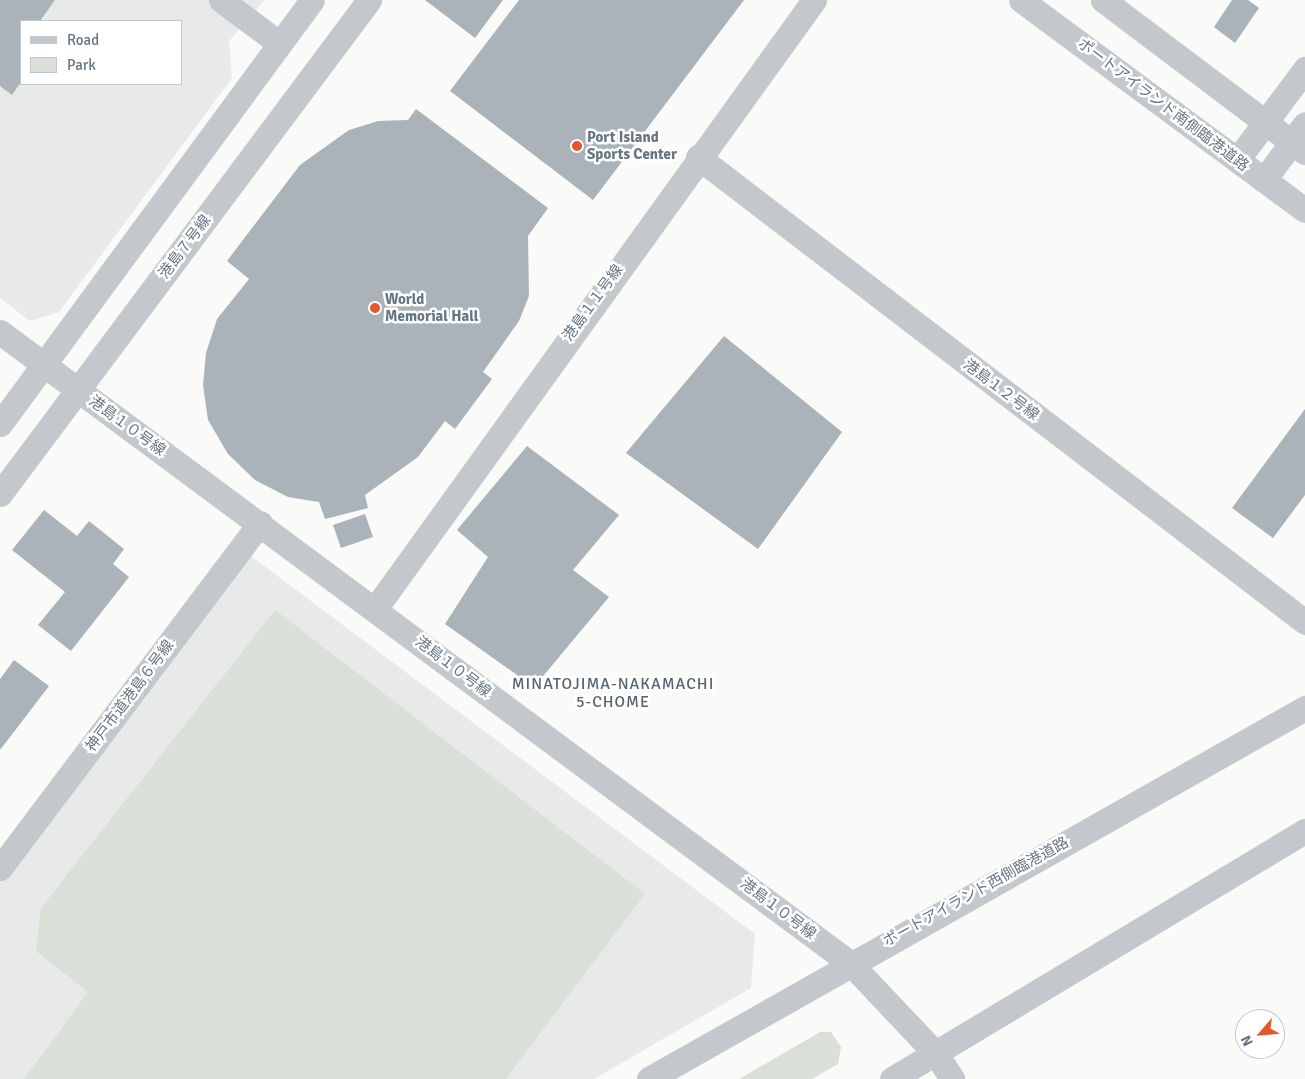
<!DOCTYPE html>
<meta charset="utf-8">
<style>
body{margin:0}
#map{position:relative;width:1305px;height:1079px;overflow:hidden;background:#fafaf8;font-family:Signika,"Noto Sans JP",sans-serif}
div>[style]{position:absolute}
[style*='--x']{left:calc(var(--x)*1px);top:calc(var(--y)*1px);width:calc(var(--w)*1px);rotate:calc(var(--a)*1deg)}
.built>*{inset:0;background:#e8e9e9}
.green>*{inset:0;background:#dadfd7}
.building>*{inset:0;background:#aab3b9}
.minor>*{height:25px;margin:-12.5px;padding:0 12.5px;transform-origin:12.5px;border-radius:12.5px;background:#c3c8cc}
.dots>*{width:14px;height:14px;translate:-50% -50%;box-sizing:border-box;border:2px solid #fff;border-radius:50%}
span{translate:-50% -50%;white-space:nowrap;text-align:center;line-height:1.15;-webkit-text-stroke:5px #fff;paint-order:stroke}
.street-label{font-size:15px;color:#657683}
.poi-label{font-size:15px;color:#657683;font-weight:700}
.left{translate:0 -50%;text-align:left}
.neighbourhood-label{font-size:16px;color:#57646e;letter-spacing:1px}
.legend{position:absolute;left:20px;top:20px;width:162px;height:65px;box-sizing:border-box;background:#fff;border:1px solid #c1c8cd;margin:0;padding:6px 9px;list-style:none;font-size:15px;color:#657683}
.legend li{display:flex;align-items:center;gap:10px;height:25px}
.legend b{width:25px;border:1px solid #c1c8cd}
.north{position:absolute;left:1235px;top:1009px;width:50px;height:50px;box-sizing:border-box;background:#fff;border:1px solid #c1c8cd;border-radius:50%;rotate:243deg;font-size:14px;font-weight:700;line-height:20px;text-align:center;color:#657683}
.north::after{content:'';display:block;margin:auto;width:18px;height:22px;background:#e4572e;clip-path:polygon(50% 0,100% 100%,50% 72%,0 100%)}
</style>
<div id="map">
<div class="built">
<i style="clip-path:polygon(evenodd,0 0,265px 0,229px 41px,232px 78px,59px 312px,30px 321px,0 298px,0 0,21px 21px,181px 21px,181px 84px,21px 84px,21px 21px)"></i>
<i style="clip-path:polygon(247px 553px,755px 934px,751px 988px,594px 1079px,0 1079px,0 880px)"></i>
</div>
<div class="green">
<i style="clip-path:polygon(275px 610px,645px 894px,506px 1079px,24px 1079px,88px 992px,36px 951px,41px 908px)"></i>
<i style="clip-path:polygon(820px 1032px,831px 1032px,841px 1047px,838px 1064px,812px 1079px,739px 1079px)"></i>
</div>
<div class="building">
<i style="clip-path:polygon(0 0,55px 0,40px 21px,21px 21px,21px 82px,12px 95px,0 86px)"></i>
<i style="clip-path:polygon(425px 0,503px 0,475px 38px)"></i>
<i style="clip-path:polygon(519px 0,744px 0,593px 200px,450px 91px)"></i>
<i style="clip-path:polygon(1232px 0,1248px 0,1259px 8px,1235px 43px,1214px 27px)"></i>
<i style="clip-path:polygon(416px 109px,548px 208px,528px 236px,529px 296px,519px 321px,483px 372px,492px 379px,455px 429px,445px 421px,418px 457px,365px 495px,368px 508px,325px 519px,319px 502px,288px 497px,255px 480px,228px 454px,208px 420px,203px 385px,206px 353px,217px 319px,249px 279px,227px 261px,300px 165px,349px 130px,378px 121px,408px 120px)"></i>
<i style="clip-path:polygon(724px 336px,842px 432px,758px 549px,626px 453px)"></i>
<i style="clip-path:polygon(1305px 409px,1305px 495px,1273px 538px,1232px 508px)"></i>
<i style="clip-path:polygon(527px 446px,619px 515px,573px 570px,609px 597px,534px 687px,445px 624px,488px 557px,457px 530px)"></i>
<i style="clip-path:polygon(44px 510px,77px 536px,89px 521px,124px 549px,113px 564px,129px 577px,71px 651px,38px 625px,65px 592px,12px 550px)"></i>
<i style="clip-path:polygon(365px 514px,373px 537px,341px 548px,333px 525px)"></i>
<i style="clip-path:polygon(14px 660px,49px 686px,0 750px,0 679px)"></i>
</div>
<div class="minor">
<i style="--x:221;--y:0;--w:72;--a:36.6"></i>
<i style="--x:1021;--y:0;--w:353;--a:36.5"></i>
<i style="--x:1103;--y:0;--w:253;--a:37"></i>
<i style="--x:698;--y:157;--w:765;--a:37.45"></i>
<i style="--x:1237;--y:160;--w:114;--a:-53.2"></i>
<i style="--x:1264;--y:180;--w:69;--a:-53.8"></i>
<i style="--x:0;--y:332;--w:1059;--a:36.59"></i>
<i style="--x:850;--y:963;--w:125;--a:46.6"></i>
<i style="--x:936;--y:1054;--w:30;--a:57"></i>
<i style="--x:0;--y:424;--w:526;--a:-53.65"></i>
<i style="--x:0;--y:494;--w:617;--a:-53.24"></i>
<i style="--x:375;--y:609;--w:751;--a:-54.21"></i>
<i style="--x:0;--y:868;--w:432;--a:-53"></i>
<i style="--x:649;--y:1079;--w:754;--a:-29.49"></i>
<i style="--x:892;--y:1079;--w:482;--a:-31"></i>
</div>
<div class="dots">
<i style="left:577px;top:146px;background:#e4572e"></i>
<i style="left:375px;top:308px;background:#e4572e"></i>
</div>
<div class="street-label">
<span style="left:1163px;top:105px;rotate:37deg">ポートアイランド南側臨港道路</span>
<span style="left:185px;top:247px;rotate:-53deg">港島７号線</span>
<span style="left:593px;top:303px;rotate:-54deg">港島１１号線</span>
<span style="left:1001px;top:390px;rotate:37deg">港島１２号線</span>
<span style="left:127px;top:426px;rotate:36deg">港島１０号線</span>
<span style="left:453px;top:667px;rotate:37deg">港島１０号線</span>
<span style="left:130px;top:696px;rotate:-53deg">神戸市道港島６号線</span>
<span style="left:976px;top:892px;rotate:-29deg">ポートアイランド西側臨港道路</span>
<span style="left:778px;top:909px;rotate:37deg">港島１０号線</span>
</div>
<div class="poi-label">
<span class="left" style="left:587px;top:146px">Port Island<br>Sports Center</span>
<span class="left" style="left:385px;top:308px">World<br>Memorial Hall</span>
</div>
<div class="neighbourhood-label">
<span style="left:613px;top:693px">MINATOJIMA-NAKAMACHI<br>5-CHOME</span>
</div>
<ul class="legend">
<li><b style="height:6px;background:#c3c8cc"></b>Road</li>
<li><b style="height:14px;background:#dadfd7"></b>Park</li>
</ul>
<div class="north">N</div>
</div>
